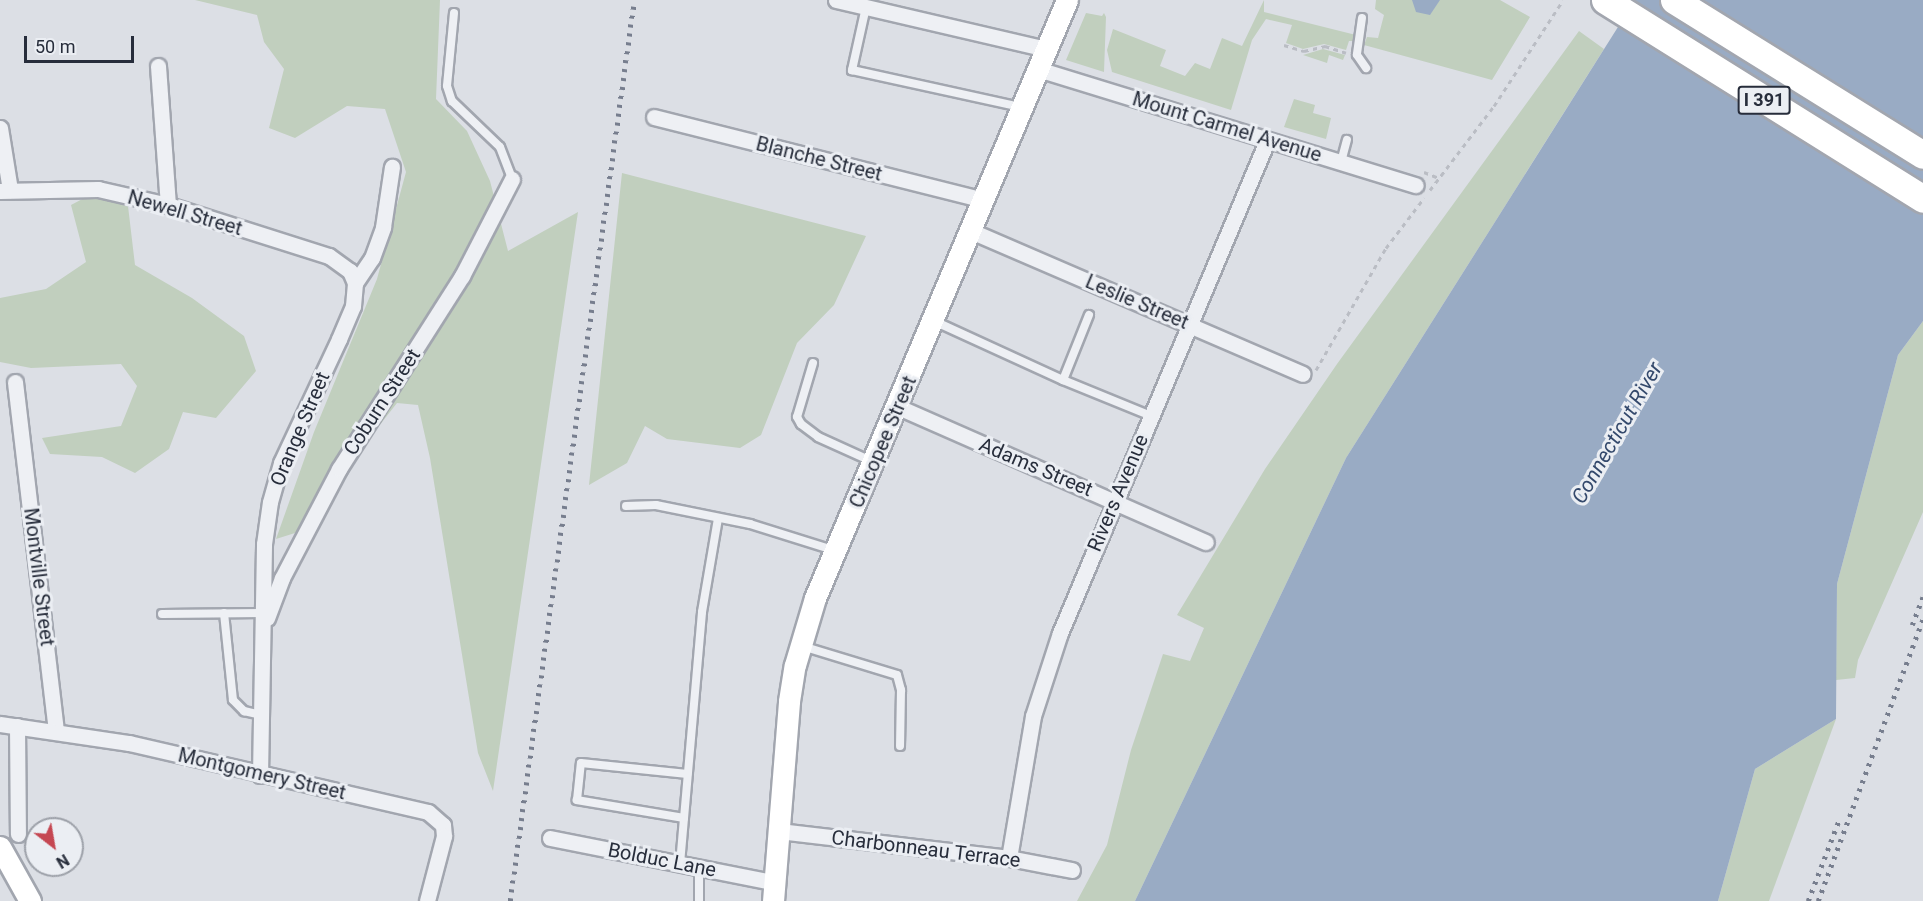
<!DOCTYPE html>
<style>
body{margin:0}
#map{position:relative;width:1923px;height:901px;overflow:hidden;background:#dcdfe5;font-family:Roboto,sans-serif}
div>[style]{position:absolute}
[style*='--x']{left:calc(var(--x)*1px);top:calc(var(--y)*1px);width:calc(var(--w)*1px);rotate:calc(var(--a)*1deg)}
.green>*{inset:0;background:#c1cfbe}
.water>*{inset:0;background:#99abc4}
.path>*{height:3px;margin-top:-1.5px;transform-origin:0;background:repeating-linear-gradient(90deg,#babdc4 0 4.5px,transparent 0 9px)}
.roads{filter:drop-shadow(2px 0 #a2a6af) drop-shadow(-2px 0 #a2a6af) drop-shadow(0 2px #a2a6af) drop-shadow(0 -2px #a2a6af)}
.lane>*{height:8px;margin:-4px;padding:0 4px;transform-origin:4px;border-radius:4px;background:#eef0f4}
.street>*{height:15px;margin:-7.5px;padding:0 7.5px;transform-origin:7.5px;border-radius:7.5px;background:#eef0f4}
.secondary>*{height:21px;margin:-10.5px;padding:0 10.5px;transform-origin:10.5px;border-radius:10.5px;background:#fff}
.highway>*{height:27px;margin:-13.5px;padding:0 13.5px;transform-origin:13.5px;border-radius:13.5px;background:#fff}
.rail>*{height:4.5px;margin-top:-2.25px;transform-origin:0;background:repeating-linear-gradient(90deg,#777e8e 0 3px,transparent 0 9px)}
span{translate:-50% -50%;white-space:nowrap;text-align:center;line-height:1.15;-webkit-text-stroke:6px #ebeef3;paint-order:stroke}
.shield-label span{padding:2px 4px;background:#ebeef3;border:2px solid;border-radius:4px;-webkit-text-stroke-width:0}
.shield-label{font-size:18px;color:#272d3b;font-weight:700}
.street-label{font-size:20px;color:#272d3b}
.water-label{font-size:21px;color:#34496c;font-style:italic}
.north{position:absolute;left:24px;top:817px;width:60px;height:60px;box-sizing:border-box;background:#ebeef3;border:2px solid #9da1a9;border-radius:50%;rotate:149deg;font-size:16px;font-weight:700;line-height:24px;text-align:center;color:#272d3b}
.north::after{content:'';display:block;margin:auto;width:21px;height:27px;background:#c54752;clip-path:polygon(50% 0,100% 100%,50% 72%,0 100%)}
.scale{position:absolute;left:24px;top:36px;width:110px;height:27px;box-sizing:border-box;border:3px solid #272d3b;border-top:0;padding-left:8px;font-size:18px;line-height:21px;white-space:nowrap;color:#272d3b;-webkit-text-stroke:4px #ebeef3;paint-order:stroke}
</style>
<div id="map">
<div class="green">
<i style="clip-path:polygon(195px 0,440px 0,436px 99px,467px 131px,490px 181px,508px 251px,578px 212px,493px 791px,478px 753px,430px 458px,418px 405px,397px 403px,295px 533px,276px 539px,314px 432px,377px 279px,406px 172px,385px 109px,347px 106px,295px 138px,269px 128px,284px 69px,264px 42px,257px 15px)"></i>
<i style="clip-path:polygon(1264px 0,1264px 12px,1356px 35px,1355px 41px,1349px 41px,1346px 50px,1324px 44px,1303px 49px,1286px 43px,1292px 25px,1266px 19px,1252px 40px,1231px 110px,1112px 72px,1107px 50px,1113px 29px,1166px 50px,1160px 66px,1185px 76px,1195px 63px,1210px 69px,1222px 38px,1242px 46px)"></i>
<i style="clip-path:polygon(1376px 0,1500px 0,1530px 17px,1492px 80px,1364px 45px,1367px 37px,1378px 38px,1384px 15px,1375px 9px)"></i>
<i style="clip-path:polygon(1086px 13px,1102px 16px,1104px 13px,1106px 17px,1104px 72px,1066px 60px)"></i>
<i style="clip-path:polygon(1579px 31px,1604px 49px,1346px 458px,1135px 901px,1077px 901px,1107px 845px,1131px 750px,1163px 654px,1190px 661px,1204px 628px,1177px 615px,1265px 469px,1337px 364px)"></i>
<i style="clip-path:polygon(1323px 49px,1345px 55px,1343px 60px,1329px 55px,1327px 63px,1303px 55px)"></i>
<i style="clip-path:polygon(1294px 99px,1315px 105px,1313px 113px,1331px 118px,1326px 139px,1284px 127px)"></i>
<i style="clip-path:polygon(622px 173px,866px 236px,834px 305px,797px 343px,761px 435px,740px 448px,667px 439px,645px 426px,627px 463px,589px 485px)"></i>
<i style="clip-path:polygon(90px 195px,128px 206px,135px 265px,192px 298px,244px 336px,256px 371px,216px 418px,183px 412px,169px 449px,135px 473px,102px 457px,50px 454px,42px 438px,121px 426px,137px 386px,121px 364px,31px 368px,0 362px,0 298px,46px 289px,86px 262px,71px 205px)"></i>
<i style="clip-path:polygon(1923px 321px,1923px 512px,1858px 660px,1855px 678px,1836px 680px,1837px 584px,1898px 355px)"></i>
<i style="clip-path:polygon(1836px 719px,1769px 901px,1718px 901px,1755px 769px)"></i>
</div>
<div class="water">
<i style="clip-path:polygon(1412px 0,1440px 0,1430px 15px,1416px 12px)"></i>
<i style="clip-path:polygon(1635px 0,1923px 0,1923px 321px,1898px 355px,1837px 584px,1836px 719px,1755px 769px,1718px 901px,1135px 901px,1346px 458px)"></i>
</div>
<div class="path">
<i style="--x:1284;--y:45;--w:21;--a:17"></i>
<i style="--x:1304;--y:51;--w:22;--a:-13"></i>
<i style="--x:1325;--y:46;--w:22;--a:18"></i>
<i style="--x:1424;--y:172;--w:16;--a:22"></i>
<i style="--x:1430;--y:190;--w:106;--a:-52.7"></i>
<i style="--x:1494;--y:106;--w:126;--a:-56.9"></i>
<i style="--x:1316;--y:370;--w:141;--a:-60.2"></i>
<i style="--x:1386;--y:248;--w:63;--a:-52.8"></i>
</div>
<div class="roads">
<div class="lane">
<i style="--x:866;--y:7;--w:65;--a:102.5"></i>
<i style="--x:852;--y:70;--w:172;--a:12.4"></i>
<i style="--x:454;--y:13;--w:73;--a:95.5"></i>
<i style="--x:447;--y:86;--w:16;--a:72"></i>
<i style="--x:452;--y:101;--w:66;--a:43.8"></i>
<i style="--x:500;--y:147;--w:34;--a:69"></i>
<i style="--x:1362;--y:18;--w:37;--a:98"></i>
<i style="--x:1357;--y:55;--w:16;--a:55"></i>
<i style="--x:1341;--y:162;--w:23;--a:-75"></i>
<i style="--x:934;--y:321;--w:142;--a:24.6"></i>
<i style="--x:1063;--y:380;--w:70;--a:-68.2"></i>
<i style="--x:813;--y:363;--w:56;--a:106.5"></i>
<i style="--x:797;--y:417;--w:8;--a:60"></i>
<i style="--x:801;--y:424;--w:21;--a:37"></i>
<i style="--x:818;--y:437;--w:58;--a:24.4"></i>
<i style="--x:1063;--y:380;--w:95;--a:22.2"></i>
<i style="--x:626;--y:506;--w:30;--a:-2"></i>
<i style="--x:656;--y:505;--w:96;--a:11.4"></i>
<i style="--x:750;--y:524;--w:87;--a:17.4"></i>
<i style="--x:224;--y:613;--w:87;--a:84.1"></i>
<i style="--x:233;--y:700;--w:16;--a:45"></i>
<i style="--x:244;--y:711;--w:17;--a:13"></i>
<i style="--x:162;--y:614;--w:101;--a:-0.6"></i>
<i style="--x:802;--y:646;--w:99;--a:17"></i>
<i style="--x:897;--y:675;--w:16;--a:75"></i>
<i style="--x:901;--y:690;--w:56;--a:91"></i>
<i style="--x:684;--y:818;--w:109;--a:-170.5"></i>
<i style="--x:577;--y:800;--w:37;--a:-84"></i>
<i style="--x:581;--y:763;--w:107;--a:5.9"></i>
<i style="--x:680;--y:864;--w:253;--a:-85"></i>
<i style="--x:702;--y:612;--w:95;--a:-80.3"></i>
<i style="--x:699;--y:901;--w:33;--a:-90"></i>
</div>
<div class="street">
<i style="--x:836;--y:0;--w:216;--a:13.1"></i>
<i style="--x:158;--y:66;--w:139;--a:85.9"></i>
<i style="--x:1038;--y:69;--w:395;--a:17.1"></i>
<i style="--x:654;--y:117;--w:340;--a:14.1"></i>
<i style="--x:0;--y:128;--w:63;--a:80.8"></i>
<i style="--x:0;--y:191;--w:98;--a:-1.2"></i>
<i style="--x:98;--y:189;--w:72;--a:12.9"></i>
<i style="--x:168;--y:205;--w:169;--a:17.6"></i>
<i style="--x:329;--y:256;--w:26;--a:36"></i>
<i style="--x:350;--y:271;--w:13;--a:67"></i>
<i style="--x:971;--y:231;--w:361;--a:23.3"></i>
<i style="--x:15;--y:382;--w:351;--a:83.3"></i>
<i style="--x:898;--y:407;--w:336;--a:23.7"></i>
<i style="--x:267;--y:618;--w:43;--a:-69.4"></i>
<i style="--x:282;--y:578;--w:123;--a:-62.4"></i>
<i style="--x:339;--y:469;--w:229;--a:-57.5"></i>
<i style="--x:462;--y:276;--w:109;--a:-62.7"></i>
<i style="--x:0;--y:724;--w:130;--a:8.4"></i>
<i style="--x:129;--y:743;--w:307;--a:13"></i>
<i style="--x:428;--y:812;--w:20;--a:41"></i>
<i style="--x:443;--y:825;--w:11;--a:85"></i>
<i style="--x:444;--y:836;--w:67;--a:104.7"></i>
<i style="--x:17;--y:726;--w:108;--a:89.5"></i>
<i style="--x:260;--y:775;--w:231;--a:-89"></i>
<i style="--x:264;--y:544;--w:42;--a:-81.9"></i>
<i style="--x:270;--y:502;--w:41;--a:-74.2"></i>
<i style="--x:281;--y:463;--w:137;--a:-64.9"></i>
<i style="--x:339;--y:339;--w:36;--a:-67"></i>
<i style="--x:353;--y:306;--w:23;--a:-85"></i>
<i style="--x:355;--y:283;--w:30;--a:-56"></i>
<i style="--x:372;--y:258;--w:33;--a:-70"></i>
<i style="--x:383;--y:227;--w:61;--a:-81.5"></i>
<i style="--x:779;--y:831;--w:232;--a:6.7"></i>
<i style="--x:1009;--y:858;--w:64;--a:10.8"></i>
<i style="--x:550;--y:838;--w:227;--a:11.2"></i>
<i style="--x:1009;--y:858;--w:144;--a:-80.4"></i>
<i style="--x:1033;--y:716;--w:87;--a:-72"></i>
<i style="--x:1060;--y:633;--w:534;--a:-67.18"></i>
</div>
<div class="secondary">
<i style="--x:0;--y:847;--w:62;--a:60.9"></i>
<i style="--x:773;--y:901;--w:201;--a:-85.4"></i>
<i style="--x:789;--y:701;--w:36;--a:-81"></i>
<i style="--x:795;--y:665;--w:70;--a:-73.4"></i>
<i style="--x:815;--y:598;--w:649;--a:-67.15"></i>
</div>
<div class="highway">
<i style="--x:1605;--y:0;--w:375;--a:32"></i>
<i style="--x:1674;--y:0;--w:293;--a:31.9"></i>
</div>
</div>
<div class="rail">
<i style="--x:1912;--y:625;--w:30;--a:-69"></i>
<i style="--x:510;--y:901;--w:909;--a:-82.16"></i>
<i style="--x:1808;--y:901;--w:87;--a:-69.1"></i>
<i style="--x:1818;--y:901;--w:302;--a:-69.6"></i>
</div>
<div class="shield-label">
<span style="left:1764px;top:100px">I 391</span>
</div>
<div class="street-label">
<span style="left:1227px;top:127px;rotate:17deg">Mount Carmel Avenue</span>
<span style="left:819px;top:159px;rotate:14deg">Blanche Street</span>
<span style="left:185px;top:213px;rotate:16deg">Newell Street</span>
<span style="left:1137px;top:302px;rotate:23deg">Leslie Street</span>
<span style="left:382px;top:402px;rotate:-57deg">Coburn Street</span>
<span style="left:300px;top:429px;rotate:-67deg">Orange Street</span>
<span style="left:883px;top:442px;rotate:-67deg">Chicopee Street</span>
<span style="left:1036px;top:467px;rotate:23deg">Adams Street</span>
<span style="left:1118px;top:493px;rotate:-67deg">Rivers Avenue</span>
<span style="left:39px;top:577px;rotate:83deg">Montville Street</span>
<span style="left:262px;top:774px;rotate:13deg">Montgomery Street</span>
<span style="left:926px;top:849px;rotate:7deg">Charbonneau Terrace</span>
<span style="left:662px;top:860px;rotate:11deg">Bolduc Lane</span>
</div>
<div class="water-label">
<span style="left:1617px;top:433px;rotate:-60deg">Connecticut River</span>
</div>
<div class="north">N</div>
<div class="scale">50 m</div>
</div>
